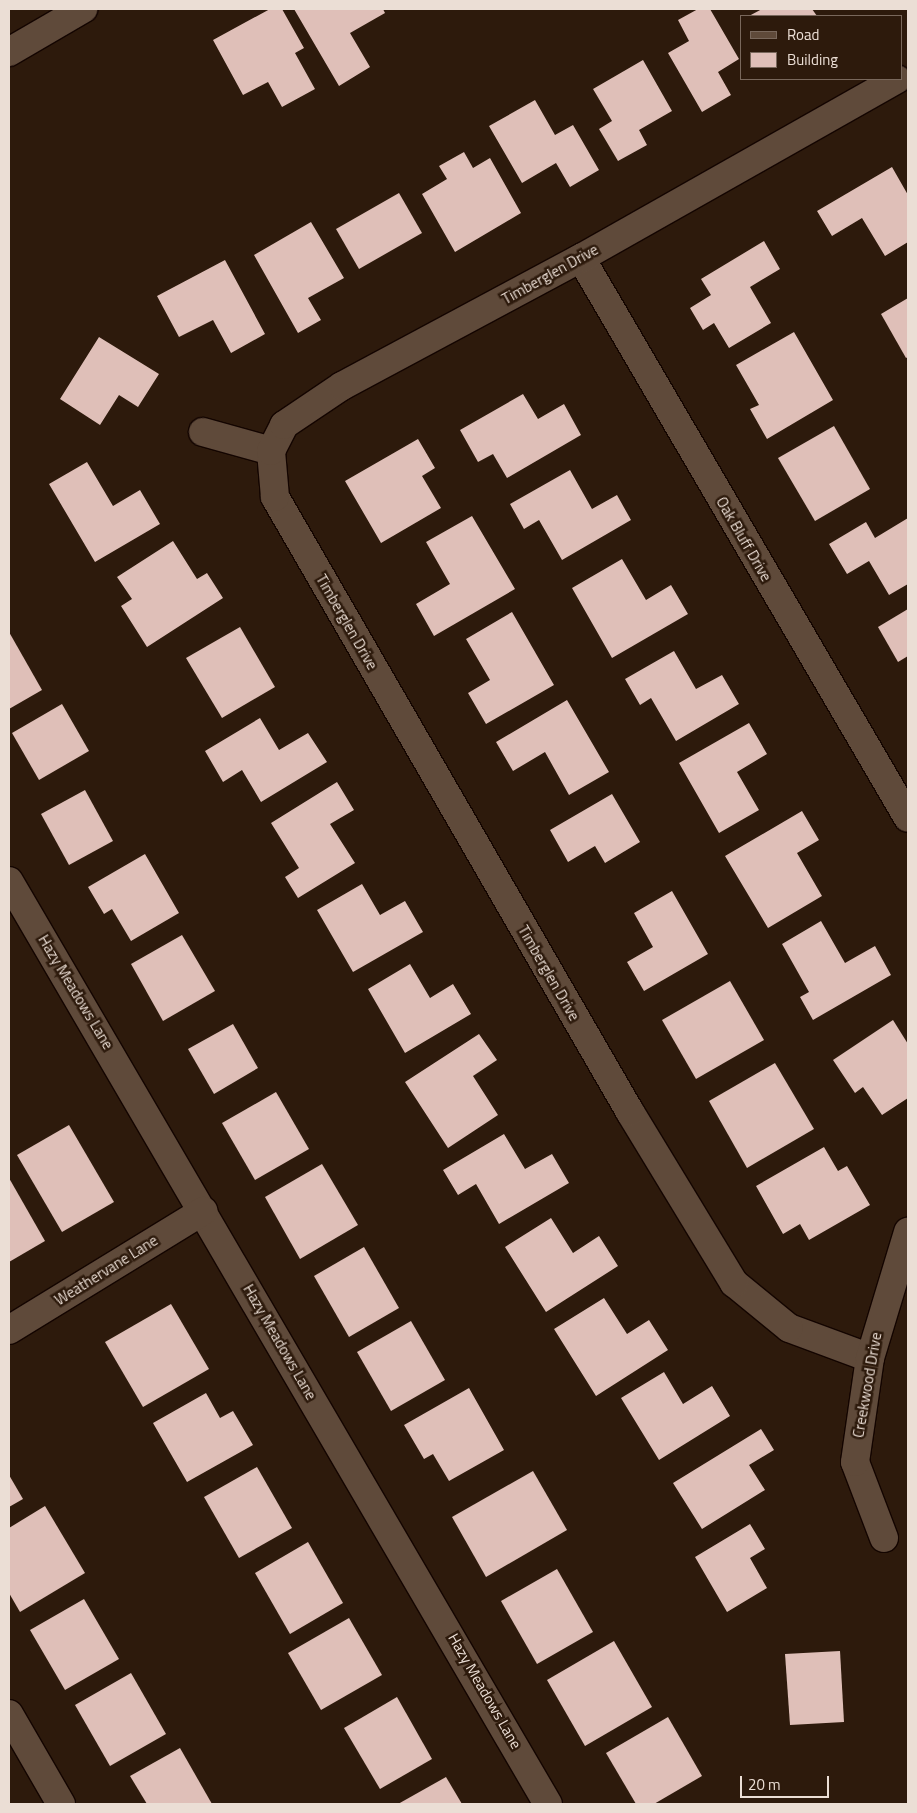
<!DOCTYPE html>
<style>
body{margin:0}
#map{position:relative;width:917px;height:1813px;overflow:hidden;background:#2d1a0c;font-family:"Titillium Web",sans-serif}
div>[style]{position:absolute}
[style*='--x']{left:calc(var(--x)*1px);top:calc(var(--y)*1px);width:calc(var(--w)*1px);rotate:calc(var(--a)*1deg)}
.building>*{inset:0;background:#dfbfb8}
.roads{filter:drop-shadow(1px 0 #140500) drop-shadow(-1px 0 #140500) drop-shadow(0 1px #140500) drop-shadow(0 -1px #140500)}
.street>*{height:28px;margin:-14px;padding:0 14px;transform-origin:14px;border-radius:14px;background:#5f4a3a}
.secondary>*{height:28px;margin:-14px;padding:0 14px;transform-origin:14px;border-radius:14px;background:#5f4a3a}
span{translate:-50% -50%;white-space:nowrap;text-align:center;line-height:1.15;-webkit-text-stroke:5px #2d1a0c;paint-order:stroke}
.street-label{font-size:15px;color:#ebded5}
.frame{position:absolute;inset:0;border:10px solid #ebded5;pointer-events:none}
.legend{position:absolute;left:740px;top:15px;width:162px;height:65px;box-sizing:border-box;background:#2d1a0c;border:1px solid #79685c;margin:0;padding:6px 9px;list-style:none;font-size:15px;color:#ebded5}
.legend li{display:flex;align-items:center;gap:10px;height:25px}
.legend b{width:25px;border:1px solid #79685c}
.scale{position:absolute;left:740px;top:1776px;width:89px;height:22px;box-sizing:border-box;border:2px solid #ebded5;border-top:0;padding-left:6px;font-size:15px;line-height:18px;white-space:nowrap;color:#ebded5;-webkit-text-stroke:4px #2d1a0c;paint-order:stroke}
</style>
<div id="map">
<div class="building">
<i style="clip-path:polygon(270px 9px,282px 9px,304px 48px,295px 53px,315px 89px,282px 107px,268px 82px,243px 95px,213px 40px)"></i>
<i style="clip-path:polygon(294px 9px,383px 9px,385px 13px,350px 33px,370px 67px,339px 86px)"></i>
<i style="clip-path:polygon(698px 9px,710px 9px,739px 59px,718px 72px,731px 95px,702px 112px,668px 53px,689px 41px,678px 20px)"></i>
<i style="clip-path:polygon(762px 9px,812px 9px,817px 16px,749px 16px)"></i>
<i style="clip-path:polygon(643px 60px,672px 111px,639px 130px,647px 145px,618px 161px,599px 129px,612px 121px,593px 89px)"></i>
<i style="clip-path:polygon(535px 100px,555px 135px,573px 125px,599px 170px,570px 187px,556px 163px,522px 183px,489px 126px)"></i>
<i style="clip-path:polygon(464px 152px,473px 168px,490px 158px,521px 213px,455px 252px,422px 194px,447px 179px,439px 166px)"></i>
<i style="clip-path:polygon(892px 167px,908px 195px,908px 242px,885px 256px,862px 218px,832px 236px,817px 211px)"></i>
<i style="clip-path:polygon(399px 193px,422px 233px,359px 269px,336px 229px)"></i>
<i style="clip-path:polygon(311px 222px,344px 278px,308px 298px,321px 320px,298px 333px,254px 255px)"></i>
<i style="clip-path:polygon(764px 241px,780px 269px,750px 287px,771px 323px,729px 348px,714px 323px,703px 330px,690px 308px,711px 295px,701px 279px)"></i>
<i style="clip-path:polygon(225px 260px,265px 334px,231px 353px,213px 320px,179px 337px,157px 296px)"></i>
<i style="clip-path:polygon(908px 298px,908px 357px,906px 358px,881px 314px)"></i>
<i style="clip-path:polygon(794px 332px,833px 400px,767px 439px,750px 409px,759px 405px,736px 365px)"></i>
<i style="clip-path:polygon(99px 337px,159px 374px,138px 407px,119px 395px,100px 425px,60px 399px)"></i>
<i style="clip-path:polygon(523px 394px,538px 419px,564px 404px,581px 435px,507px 478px,493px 454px,478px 462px,460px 430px)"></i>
<i style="clip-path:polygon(834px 426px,870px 489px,815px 521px,778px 458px)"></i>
<i style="clip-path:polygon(418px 439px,435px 468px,422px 476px,441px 508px,381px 543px,345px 481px)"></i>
<i style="clip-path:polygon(87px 462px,113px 506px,140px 490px,160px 524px,95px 562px,49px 484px)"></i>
<i style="clip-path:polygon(570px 470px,592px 509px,617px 495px,631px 520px,562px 560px,539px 520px,524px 529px,510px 504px)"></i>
<i style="clip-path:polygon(472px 516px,515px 589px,434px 636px,416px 604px,450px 584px,426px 542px)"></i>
<i style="clip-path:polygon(908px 518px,908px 584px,889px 595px,869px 561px,847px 574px,829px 544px,866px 522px,875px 538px)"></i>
<i style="clip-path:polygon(173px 541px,197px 579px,207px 573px,223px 598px,147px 647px,121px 606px,132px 599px,117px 577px)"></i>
<i style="clip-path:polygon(622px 559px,646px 600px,671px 585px,688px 614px,612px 658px,572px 588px)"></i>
<i style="clip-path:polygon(908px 609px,908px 656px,898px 662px,878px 627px)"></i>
<i style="clip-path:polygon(512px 612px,554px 685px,486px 724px,468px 693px,490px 680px,466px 639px)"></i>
<i style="clip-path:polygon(240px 627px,275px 687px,222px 718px,186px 658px)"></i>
<i style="clip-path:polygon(9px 632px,42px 690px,9px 709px)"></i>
<i style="clip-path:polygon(674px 651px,696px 689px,722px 675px,739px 704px,676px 741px,651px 698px,640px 705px,625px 679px)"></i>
<i style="clip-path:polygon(567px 700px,609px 772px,569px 795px,545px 752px,513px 771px,496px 742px)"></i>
<i style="clip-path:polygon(62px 704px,89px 751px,39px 780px,12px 733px)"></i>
<i style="clip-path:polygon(260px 718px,279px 750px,308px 733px,327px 762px,261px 802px,242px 770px,223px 782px,205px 751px)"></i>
<i style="clip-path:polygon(749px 723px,767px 754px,737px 772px,759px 810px,719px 833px,679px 763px)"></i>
<i style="clip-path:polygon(337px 782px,354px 810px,330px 824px,355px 863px,298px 898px,285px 877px,299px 868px,271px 823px)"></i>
<i style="clip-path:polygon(85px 790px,113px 841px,69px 865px,41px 814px)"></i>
<i style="clip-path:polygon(612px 794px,640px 842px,605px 863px,595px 846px,568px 862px,550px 830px)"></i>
<i style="clip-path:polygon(802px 811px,819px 840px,797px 853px,822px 896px,768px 928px,725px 856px)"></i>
<i style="clip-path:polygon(145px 854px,179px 913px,131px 941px,112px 909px,104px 914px,88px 887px)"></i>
<i style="clip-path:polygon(362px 884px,380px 915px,405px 901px,423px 932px,353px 972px,317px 910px)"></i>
<i style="clip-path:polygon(672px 891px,708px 954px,644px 991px,627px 962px,653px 947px,634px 913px)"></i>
<i style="clip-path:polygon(821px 921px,845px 963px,875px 946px,891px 975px,813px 1020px,800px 997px,809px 992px,782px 944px)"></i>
<i style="clip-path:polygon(182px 935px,215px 991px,163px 1021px,131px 964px)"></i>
<i style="clip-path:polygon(410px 964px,430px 998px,453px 984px,471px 1014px,405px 1053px,368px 989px)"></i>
<i style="clip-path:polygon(730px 981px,764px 1040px,696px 1079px,662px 1020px)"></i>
<i style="clip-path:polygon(893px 1020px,908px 1044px,908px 1098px,882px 1115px,863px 1087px,855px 1093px,833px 1060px)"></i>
<i style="clip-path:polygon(233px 1024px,258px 1068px,214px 1094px,188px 1049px)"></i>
<i style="clip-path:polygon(479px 1034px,497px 1060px,473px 1076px,498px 1115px,448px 1148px,405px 1082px)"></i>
<i style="clip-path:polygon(775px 1063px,814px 1129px,747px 1168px,709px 1101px)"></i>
<i style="clip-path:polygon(276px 1092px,309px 1149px,255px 1180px,222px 1123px)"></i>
<i style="clip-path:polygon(69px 1125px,114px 1202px,62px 1232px,17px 1155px)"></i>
<i style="clip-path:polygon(504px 1134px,525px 1169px,552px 1154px,569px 1183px,499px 1224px,476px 1184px,458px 1195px,443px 1170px)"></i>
<i style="clip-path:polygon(824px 1147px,838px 1171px,847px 1166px,870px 1205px,809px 1240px,800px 1224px,783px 1234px,756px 1186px)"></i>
<i style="clip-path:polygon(322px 1164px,358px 1225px,300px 1259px,265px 1197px)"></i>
<i style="clip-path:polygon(9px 1178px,45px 1241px,9px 1262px)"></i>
<i style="clip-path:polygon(551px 1218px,573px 1253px,599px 1236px,618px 1266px,546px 1312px,505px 1247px)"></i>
<i style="clip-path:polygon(364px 1247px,399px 1308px,349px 1337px,314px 1276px)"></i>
<i style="clip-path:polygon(604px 1298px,627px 1334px,649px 1320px,668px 1350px,596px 1396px,554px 1329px)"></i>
<i style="clip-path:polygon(171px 1304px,209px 1369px,143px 1407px,105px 1342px)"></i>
<i style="clip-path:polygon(411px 1321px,445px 1380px,391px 1411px,357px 1352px)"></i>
<i style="clip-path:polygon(664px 1372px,683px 1404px,712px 1386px,730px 1416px,659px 1460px,621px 1398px)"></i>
<i style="clip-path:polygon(469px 1388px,504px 1450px,449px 1481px,433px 1454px,424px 1459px,404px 1425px)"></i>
<i style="clip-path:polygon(206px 1393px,220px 1418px,233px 1411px,253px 1445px,187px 1482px,153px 1423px)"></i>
<i style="clip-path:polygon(761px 1429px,774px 1450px,749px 1465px,765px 1490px,702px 1529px,673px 1483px)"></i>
<i style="clip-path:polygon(257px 1467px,292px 1528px,239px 1558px,204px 1497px)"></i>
<i style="clip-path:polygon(533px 1471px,567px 1530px,486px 1577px,452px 1517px)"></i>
<i style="clip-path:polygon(9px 1475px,23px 1499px,9px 1507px)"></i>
<i style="clip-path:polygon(45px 1506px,85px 1573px,20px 1612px,9px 1593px,9px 1528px)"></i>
<i style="clip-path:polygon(750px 1524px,765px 1549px,750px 1558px,767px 1588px,727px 1612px,695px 1557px)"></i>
<i style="clip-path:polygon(308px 1542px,343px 1603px,290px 1634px,255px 1573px)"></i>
<i style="clip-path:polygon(557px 1569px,593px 1632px,537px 1664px,501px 1601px)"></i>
<i style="clip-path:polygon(84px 1599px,119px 1659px,65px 1690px,30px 1630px)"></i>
<i style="clip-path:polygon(349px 1618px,382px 1675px,321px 1710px,288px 1653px)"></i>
<i style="clip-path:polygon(614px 1641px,652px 1707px,585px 1746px,547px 1680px)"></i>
<i style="clip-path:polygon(840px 1651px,844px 1722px,790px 1725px,785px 1654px)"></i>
<i style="clip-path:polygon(131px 1673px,166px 1734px,110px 1766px,75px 1705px)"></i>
<i style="clip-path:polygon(397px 1697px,432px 1759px,380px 1789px,344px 1728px)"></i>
<i style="clip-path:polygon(668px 1717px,702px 1776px,654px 1804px,636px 1804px,606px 1753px)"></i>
<i style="clip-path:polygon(180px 1748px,212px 1804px,147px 1804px,130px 1776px)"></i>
<i style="clip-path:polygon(446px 1777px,462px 1804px,398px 1804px)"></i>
</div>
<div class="roads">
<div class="street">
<i style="--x:581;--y:258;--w:648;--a:59.72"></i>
<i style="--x:203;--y:432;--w:71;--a:15.6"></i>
<i style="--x:9;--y:881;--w:1069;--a:59.72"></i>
<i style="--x:9;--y:1330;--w:228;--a:-31.5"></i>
<i style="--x:870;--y:1358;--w:86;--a:-159.7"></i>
<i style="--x:789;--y:1328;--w:71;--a:-140.7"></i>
<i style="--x:734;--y:1283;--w:200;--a:-121.3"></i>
<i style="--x:630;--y:1112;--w:710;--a:-120"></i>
<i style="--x:275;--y:497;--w:46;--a:-95"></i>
<i style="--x:271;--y:451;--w:29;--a:-63"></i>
<i style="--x:284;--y:425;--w:70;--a:-33.9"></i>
<i style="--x:342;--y:386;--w:271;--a:-28.2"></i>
<i style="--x:581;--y:258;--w:363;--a:-29.5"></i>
<i style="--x:884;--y:1538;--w:81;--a:-110.9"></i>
<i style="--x:855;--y:1462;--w:105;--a:-81.8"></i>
<i style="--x:870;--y:1358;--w:132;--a:-73.2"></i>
<i style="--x:9;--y:1714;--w:104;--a:60"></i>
</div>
<div class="secondary">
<i style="--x:9;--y:52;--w:86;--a:-30.2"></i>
</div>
</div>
<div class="street-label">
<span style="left:550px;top:274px;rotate:-29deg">Timberglen Drive</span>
<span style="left:744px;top:539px;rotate:60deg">Oak Bluff Drive</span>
<span style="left:347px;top:622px;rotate:60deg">Timberglen Drive</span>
<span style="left:549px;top:973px;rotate:60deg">Timberglen Drive</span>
<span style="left:76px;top:992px;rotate:59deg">Hazy Meadows Lane</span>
<span style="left:106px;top:1270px;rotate:-32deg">Weathervane Lane</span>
<span style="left:280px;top:1342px;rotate:60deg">Hazy Meadows Lane</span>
<span style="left:867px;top:1385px;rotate:-80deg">Creekwood Drive</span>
<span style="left:485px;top:1691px;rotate:60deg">Hazy Meadows Lane</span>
</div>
<div class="frame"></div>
<ul class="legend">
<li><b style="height:6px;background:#5f4a3a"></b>Road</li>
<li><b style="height:14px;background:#dfbfb8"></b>Building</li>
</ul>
<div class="scale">20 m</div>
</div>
